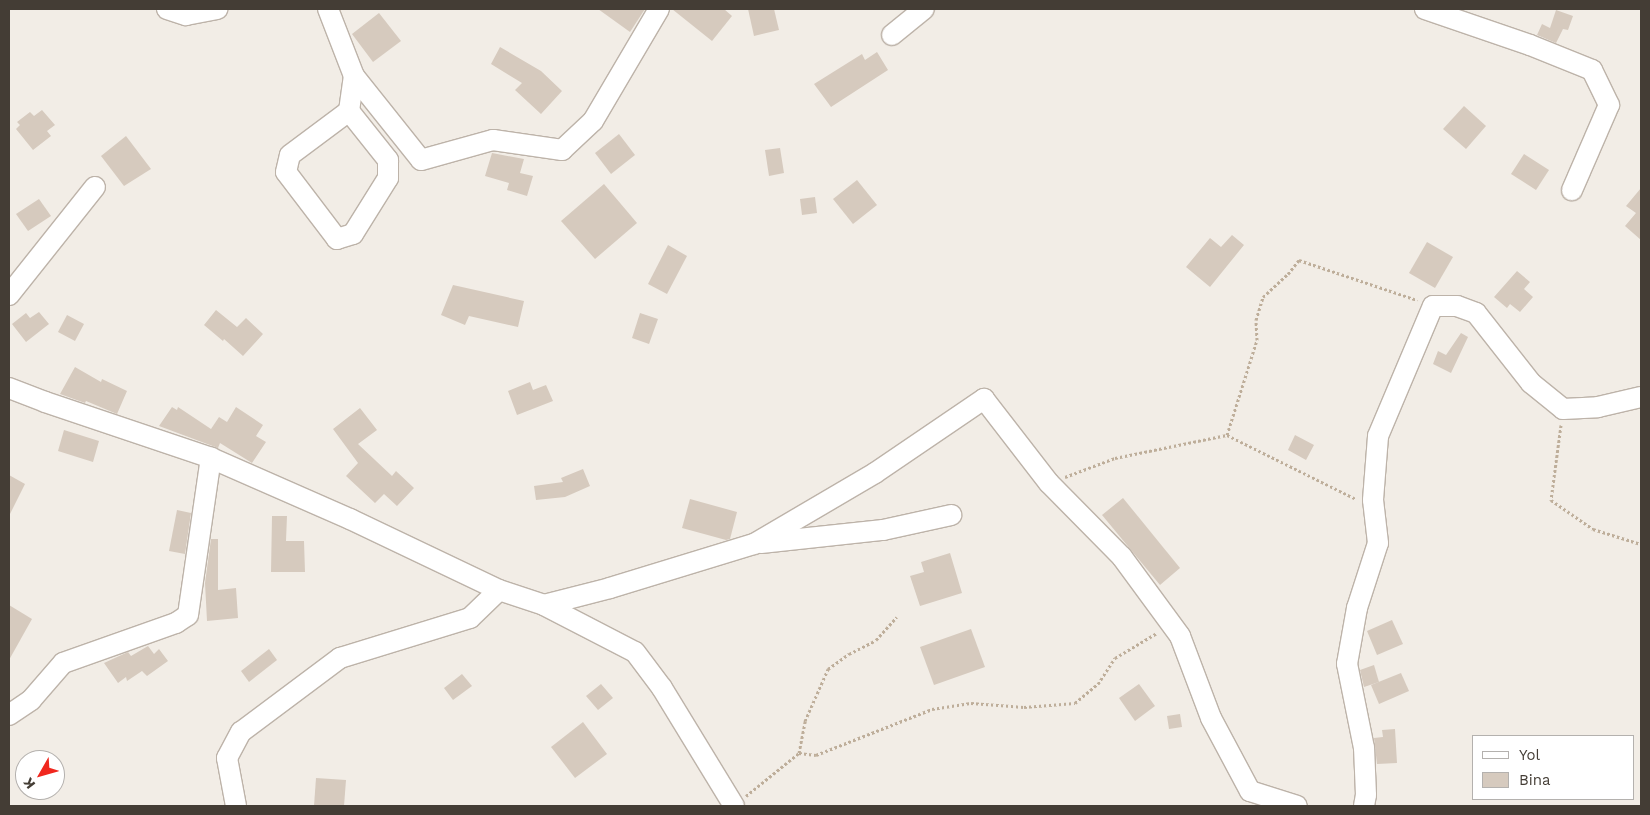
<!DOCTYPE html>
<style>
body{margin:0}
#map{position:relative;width:1650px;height:815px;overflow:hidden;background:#f2ede6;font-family:"Work Sans",sans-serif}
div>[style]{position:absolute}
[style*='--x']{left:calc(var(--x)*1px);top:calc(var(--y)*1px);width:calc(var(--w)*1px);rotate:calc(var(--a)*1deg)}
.building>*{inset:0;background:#d6cabe}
.path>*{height:3px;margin-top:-1.5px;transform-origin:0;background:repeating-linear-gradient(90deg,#beae9a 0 2.5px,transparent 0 5px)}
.roads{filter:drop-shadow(1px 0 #bdb3a9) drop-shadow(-1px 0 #bdb3a9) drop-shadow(0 1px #bdb3a9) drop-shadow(0 -1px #bdb3a9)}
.minor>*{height:20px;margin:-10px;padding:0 10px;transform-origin:10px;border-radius:10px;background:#fff}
span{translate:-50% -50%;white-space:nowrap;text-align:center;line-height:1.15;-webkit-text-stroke:4px #fff;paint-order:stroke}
.frame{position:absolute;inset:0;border:10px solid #443d35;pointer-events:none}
.legend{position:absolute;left:1472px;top:735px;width:162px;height:65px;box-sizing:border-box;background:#fff;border:1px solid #b4b1ae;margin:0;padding:6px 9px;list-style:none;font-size:15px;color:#443d35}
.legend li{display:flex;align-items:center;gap:10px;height:25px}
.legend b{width:25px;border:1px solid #b4b1ae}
.north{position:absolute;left:15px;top:750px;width:50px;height:50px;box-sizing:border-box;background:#fff;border:1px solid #b4b1ae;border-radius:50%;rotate:232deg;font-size:14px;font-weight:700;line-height:20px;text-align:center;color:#443d35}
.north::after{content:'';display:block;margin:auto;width:18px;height:22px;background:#f0271e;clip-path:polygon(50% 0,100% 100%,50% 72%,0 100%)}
</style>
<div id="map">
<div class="building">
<i style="clip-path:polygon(598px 9px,645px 9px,630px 32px)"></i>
<i style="clip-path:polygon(672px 9px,724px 9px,732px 16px,712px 41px)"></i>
<i style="clip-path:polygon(748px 9px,774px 9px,779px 30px,754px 36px)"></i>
<i style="clip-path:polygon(1556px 10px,1573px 16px,1568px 30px,1563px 29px,1556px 43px,1537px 35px,1542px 24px,1550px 28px)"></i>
<i style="clip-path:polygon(379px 13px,401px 41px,373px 62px,352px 34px)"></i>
<i style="clip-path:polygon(500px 47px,541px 71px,562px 91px,541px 114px,515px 90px,522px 83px,491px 64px)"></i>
<i style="clip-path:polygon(877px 52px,888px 70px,831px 107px,814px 84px,862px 54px,865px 60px)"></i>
<i style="clip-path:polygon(1464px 106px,1486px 126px,1466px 149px,1443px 129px)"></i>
<i style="clip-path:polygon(42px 110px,55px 125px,47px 131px,51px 136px,33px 150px,16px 129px,20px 125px,17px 122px,30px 112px,34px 116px)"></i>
<i style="clip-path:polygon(619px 134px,635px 155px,611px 174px,595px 153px)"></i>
<i style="clip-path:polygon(126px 136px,151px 169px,124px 186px,101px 156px)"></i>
<i style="clip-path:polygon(780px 148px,784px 173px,769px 176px,765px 150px)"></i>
<i style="clip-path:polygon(492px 153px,524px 159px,520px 173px,533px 176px,527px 196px,507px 190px,509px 183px,485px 176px)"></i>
<i style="clip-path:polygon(1524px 154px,1549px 170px,1536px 190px,1511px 174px)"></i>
<i style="clip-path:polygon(857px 180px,877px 205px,853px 224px,833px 199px)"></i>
<i style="clip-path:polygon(604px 184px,637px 223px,595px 259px,561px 221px)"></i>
<i style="clip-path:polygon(1641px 188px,1641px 240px,1625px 226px,1636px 213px,1626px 206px)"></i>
<i style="clip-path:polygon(815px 197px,817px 213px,802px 215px,800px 199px)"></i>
<i style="clip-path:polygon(39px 199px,51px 216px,28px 231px,16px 214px)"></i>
<i style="clip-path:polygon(1232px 235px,1244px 245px,1210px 287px,1186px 267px,1210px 238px,1221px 247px)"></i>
<i style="clip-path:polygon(1427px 242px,1453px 257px,1435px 288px,1409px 273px)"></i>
<i style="clip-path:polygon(668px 245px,687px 256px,667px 294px,648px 284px)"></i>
<i style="clip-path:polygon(1517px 271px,1530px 282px,1524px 289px,1533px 297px,1520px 312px,1510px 304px,1507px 308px,1494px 297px)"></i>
<i style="clip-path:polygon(453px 285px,524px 301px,518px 327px,469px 316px,465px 325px,441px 315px)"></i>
<i style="clip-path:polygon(216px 310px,237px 327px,246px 318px,263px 334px,243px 356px,224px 339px,223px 341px,204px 325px)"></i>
<i style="clip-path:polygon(39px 312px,49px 324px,26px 342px,12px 324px,26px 313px,30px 318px)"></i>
<i style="clip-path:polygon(640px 313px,658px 319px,649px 344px,632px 338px)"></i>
<i style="clip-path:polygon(67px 315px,84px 324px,75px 341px,58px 332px)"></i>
<i style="clip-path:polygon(1461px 333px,1468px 337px,1451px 373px,1433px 364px,1438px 351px,1446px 355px)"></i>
<i style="clip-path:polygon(75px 367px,101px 382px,102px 379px,127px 391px,117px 414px,86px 401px,85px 403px,60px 394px)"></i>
<i style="clip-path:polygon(530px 382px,533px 390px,546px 385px,553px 401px,517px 415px,508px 391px)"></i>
<i style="clip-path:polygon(172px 407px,177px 410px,178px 407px,211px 429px,219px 417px,227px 422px,236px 407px,263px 425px,256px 436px,266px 442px,252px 463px,220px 443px,218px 448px,159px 426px)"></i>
<i style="clip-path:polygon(360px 408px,377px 430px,358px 444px,392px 476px,396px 471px,414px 488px,397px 506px,384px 494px,375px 503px,346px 476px,358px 463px,333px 429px)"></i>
<i style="clip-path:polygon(64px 430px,99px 441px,93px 462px,58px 451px)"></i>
<i style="clip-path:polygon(1295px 435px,1314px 445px,1306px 460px,1288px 450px)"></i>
<i style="clip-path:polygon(583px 469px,590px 486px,565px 497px,536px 500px,534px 486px,563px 482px,561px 478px)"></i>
<i style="clip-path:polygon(9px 475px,25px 484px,9px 516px)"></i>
<i style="clip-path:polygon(1123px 498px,1180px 568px,1160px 585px,1102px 515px)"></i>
<i style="clip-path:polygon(690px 499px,737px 512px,730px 539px,726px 540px,682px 528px)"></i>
<i style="clip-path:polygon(177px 510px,191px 513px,185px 554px,169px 551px)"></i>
<i style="clip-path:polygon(272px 516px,287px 516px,286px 541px,304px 541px,305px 572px,271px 572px)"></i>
<i style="clip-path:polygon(211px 539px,218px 539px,218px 590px,236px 588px,238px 618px,207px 621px,205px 583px)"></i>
<i style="clip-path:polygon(950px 553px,962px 593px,920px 606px,910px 576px,924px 572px,921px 562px)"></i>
<i style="clip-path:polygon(9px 605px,32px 619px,9px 660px)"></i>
<i style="clip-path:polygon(1392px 620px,1403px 644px,1377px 655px,1367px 631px)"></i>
<i style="clip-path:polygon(971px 629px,985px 667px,934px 685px,920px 647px)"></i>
<i style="clip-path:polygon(148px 646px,154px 654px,159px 649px,168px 661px,147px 676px,142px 671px,127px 681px,126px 677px,118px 683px,104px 663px,128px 652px,131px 656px)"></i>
<i style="clip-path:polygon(269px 649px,277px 660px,249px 682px,241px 671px)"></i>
<i style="clip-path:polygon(1374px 665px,1379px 682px,1364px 687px,1360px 670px)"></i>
<i style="clip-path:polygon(1401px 673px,1409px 691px,1379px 704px,1371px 685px)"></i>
<i style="clip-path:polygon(462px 674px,472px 686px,453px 700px,444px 688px)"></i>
<i style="clip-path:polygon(601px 684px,613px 698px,598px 710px,586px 696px)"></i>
<i style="clip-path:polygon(1139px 684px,1155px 706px,1135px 721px,1119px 698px)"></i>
<i style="clip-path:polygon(1180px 714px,1182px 727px,1169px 729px,1167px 716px)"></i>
<i style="clip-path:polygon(583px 722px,607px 754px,575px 778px,551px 747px)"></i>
<i style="clip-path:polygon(1395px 729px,1397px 763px,1377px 764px,1374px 738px,1383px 737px,1382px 730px)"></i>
<i style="clip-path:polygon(316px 778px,346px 780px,344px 806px,314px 806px)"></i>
</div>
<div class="path">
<i style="--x:1561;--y:425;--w:76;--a:97.6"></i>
<i style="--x:1551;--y:500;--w:51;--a:34.6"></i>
<i style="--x:1593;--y:529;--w:50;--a:17.4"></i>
<i style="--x:1227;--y:435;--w:100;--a:-72.5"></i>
<i style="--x:1257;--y:340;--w:20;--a:-93"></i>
<i style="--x:1256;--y:320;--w:24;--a:-73"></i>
<i style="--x:1263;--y:297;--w:34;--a:-43"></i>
<i style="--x:1288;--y:274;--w:18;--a:-52"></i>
<i style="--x:1299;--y:260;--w:125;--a:18.7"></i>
<i style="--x:1065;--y:477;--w:53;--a:-20.8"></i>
<i style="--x:1115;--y:458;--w:114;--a:-11.6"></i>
<i style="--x:1227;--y:435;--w:144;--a:26.4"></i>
<i style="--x:799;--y:753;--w:33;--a:-79"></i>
<i style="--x:805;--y:721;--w:57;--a:-66.1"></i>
<i style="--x:828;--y:669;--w:26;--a:-36"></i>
<i style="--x:849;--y:654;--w:30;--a:-27"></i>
<i style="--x:876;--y:640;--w:31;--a:-48"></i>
<i style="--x:746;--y:796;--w:68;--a:-39.1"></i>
<i style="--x:799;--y:753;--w:17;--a:7"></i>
<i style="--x:816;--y:755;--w:125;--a:-21.6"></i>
<i style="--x:932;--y:709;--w:39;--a:-9"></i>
<i style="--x:971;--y:703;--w:53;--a:4.3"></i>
<i style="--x:1024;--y:707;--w:51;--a:-4.5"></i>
<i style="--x:1075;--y:703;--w:30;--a:-40"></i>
<i style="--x:1098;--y:684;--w:31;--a:-57"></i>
<i style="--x:1115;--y:658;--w:49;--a:-30.8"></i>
</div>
<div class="roads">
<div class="minor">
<i style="--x:167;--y:9;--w:20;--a:18"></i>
<i style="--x:186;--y:15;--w:32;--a:-11"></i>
<i style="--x:328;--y:9;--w:72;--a:68.8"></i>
<i style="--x:354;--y:76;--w:107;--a:51.4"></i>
<i style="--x:421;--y:160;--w:75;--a:-15.5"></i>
<i style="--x:493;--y:140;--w:70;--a:8.2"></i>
<i style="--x:562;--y:150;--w:42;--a:-43.1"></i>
<i style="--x:593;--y:121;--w:130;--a:-59.5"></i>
<i style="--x:1425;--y:9;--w:111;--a:18.9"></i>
<i style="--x:1530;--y:45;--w:67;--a:22"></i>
<i style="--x:1592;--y:70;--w:39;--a:64"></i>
<i style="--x:1609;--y:105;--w:93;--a:113.5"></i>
<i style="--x:892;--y:35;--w:41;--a:-39.1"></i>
<i style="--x:349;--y:111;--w:63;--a:51.5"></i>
<i style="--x:388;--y:160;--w:18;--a:90"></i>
<i style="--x:388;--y:178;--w:66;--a:122"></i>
<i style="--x:353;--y:234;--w:17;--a:163"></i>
<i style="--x:337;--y:239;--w:84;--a:-127.3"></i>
<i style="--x:286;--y:172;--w:17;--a:-77"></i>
<i style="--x:290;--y:155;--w:74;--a:-36.7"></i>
<i style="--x:349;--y:111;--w:35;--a:-82"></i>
<i style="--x:9;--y:295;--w:138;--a:-51.5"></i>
<i style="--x:9;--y:388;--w:39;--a:21"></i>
<i style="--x:45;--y:402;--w:175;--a:18.6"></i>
<i style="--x:211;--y:458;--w:152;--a:23.7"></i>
<i style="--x:350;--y:519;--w:165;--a:25.5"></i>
<i style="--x:499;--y:590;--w:47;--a:18.4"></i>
<i style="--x:544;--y:605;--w:102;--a:27.3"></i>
<i style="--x:635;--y:652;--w:45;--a:53.1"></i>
<i style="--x:662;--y:688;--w:138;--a:58.6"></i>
<i style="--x:761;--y:543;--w:123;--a:-6.1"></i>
<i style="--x:883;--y:530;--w:70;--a:-12.4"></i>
<i style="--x:544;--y:605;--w:68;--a:-14.4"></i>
<i style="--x:610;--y:588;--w:151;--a:-17"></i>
<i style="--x:754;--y:544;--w:140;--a:-30.4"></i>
<i style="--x:875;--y:473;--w:132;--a:-34.2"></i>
<i style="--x:984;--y:399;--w:106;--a:52.3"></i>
<i style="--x:1049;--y:483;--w:104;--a:45.4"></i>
<i style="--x:1122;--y:557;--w:98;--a:53.7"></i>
<i style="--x:1180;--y:636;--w:88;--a:69.3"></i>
<i style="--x:1211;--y:718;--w:83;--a:61.9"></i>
<i style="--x:1250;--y:791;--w:49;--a:17.7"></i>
<i style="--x:9;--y:715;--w:27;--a:-34"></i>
<i style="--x:31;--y:700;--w:49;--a:-49.1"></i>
<i style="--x:63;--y:663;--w:120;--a:-19.5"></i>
<i style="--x:176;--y:623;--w:14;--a:-34"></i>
<i style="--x:188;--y:615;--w:159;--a:-81.7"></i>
<i style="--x:236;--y:806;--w:49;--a:-100.6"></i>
<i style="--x:227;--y:758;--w:30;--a:-62"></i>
<i style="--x:241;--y:732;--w:124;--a:-36.8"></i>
<i style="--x:340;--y:658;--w:136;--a:-17.1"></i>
<i style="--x:470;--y:618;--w:40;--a:-44"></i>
<i style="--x:1364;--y:806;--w:11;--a:-80"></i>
<i style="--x:1366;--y:795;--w:47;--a:-92.4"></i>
<i style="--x:1364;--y:748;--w:86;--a:-101.4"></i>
<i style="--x:1347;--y:664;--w:57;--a:-79.9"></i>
<i style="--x:1357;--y:608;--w:68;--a:-72.1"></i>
<i style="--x:1378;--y:543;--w:43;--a:-96.6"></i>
<i style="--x:1373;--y:500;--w:64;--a:-85.5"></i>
<i style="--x:1378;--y:436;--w:141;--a:-67.1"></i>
<i style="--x:1433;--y:306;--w:24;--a:0"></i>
<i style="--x:1457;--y:306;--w:20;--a:20"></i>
<i style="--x:1476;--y:313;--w:89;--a:51.8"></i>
<i style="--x:1531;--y:383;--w:41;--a:39.1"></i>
<i style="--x:1563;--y:409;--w:35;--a:-3"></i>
<i style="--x:1598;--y:407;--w:44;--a:-13.1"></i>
</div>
</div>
<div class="frame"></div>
<ul class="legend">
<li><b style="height:6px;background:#fff"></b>Yol</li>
<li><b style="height:14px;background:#d6cabe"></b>Bina</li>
</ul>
<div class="north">K</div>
</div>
